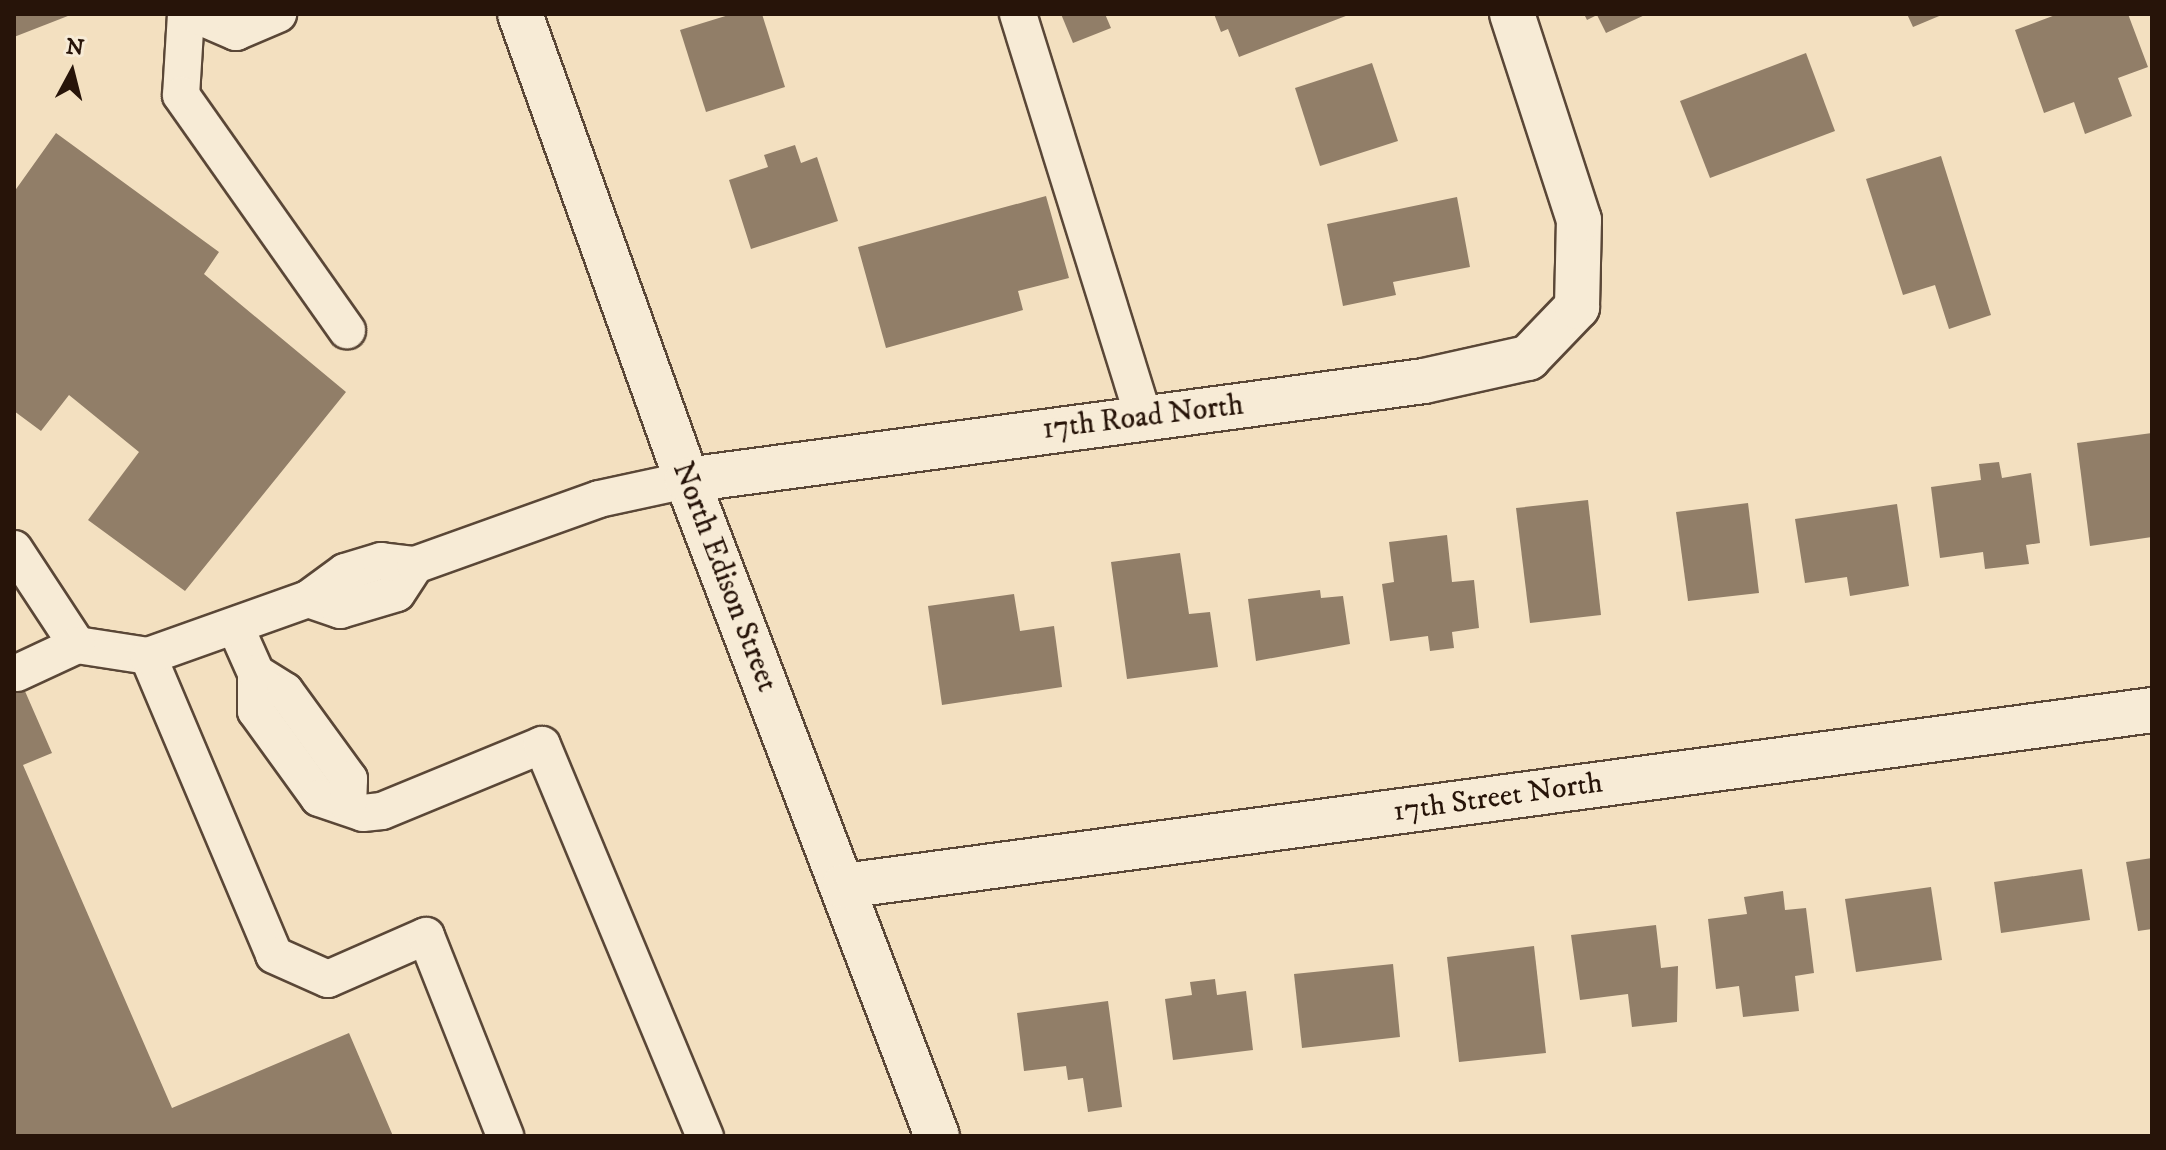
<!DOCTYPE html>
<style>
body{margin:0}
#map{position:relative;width:2166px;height:1150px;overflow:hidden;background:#f3e0c0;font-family:"IM FELL DW Pica",serif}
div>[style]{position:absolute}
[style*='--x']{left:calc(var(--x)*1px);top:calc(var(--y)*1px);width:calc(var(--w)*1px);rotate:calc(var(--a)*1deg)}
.building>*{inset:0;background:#917e68}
.roads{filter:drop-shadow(2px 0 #5a4737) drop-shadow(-2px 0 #5a4737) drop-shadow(0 2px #5a4737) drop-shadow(0 -2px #5a4737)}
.lane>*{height:36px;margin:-18px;padding:0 18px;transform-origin:18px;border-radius:18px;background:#f7ebd6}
.street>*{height:44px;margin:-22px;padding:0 22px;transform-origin:22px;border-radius:22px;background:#f7ebd6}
span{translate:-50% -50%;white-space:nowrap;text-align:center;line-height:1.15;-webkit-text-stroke:6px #f7ebd6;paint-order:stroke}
.street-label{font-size:30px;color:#271409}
.frame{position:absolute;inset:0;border:16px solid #271409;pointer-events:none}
.north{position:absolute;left:32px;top:32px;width:80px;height:80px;-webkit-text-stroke:6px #f7ebd6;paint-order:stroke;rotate:7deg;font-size:22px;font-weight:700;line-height:32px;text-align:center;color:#271409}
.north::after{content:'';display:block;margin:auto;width:28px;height:36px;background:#271409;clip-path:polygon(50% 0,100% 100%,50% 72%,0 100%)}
</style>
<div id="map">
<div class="building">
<i style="clip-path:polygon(14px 14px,73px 14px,14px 37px)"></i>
<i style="clip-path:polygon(732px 14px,762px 14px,785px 87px,706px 112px,680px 30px)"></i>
<i style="clip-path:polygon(1061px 14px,1105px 14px,1111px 28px,1073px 43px)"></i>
<i style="clip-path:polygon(1214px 14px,1351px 14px,1239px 57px,1228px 29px,1221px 32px)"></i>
<i style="clip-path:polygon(1584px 14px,1647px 14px,1606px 33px,1597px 15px,1587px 20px)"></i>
<i style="clip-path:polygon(1907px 14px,1944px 14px,1913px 27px)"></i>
<i style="clip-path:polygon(2058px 14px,2128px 14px,2148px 67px,2118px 78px,2132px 116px,2085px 134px,2074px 102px,2044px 113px,2015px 30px)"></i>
<i style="clip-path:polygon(1806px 53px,1835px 131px,1710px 178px,1680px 101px)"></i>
<i style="clip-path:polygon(1372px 63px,1398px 141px,1320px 166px,1295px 88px)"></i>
<i style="clip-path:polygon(56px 133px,219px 252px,204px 274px,346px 392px,185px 591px,88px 520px,139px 452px,69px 395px,41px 431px,14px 411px,14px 192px)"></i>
<i style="clip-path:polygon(795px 145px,801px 163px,817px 157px,838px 221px,751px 249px,729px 180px,768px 167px,764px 155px)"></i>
<i style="clip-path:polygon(1941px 156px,1991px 315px,1949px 329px,1935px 285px,1903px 295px,1866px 179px)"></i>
<i style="clip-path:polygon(1046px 196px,1069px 278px,1018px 291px,1023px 310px,886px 348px,858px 247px)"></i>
<i style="clip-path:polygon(1457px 197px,1470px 267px,1393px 282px,1396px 295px,1343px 306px,1327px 224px)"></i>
<i style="clip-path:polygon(2152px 433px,2152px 537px,2090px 546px,2077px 443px)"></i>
<i style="clip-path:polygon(1999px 462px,2002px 478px,2031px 473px,2040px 543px,2026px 545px,2029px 564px,1985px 569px,1983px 552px,1940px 558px,1931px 487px,1981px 480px,1979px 464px)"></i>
<i style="clip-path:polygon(1588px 500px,1601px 615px,1530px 623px,1516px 508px)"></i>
<i style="clip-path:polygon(1748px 503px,1759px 593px,1688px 601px,1676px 512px)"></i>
<i style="clip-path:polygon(1897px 504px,1909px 586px,1850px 596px,1847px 577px,1805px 583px,1795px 519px)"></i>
<i style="clip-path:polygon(1447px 535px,1452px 582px,1474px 580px,1479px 628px,1452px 632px,1454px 648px,1430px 651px,1428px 636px,1390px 641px,1382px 584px,1394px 582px,1389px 542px)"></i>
<i style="clip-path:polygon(1180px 553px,1189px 614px,1210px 612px,1218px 667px,1127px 679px,1111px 562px)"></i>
<i style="clip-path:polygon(1320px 590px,1321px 598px,1343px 596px,1350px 644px,1256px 661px,1248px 599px)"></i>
<i style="clip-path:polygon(1014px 594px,1020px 631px,1054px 626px,1062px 687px,942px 705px,928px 606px)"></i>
<i style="clip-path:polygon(14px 666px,52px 753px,23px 765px,172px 1108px,349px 1033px,393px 1136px,14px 1136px)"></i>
<i style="clip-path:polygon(2152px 858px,2152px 929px,2138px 931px,2126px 862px)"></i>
<i style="clip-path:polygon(2082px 869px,2090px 920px,2001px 933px,1994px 882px)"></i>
<i style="clip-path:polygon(1931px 887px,1942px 960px,1856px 972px,1845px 899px)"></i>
<i style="clip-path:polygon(1783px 891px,1785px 910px,1806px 908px,1814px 973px,1795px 976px,1799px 1011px,1743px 1017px,1739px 986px,1716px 989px,1708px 919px,1747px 914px,1744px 897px)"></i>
<i style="clip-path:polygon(1656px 925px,1661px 968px,1678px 966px,1677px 1022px,1632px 1027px,1628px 994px,1580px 1000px,1571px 935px)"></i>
<i style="clip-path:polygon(1534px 946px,1546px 1053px,1459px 1062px,1447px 957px)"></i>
<i style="clip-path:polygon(1393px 964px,1400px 1037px,1302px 1048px,1294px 974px)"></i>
<i style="clip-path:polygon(1215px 979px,1217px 995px,1246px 991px,1253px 1050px,1173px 1060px,1165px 999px,1192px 995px,1190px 982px)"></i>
<i style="clip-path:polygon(1108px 1001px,1122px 1107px,1088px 1112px,1083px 1078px,1068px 1080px,1066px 1066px,1024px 1071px,1017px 1013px)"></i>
</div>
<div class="roads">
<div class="lane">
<i style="--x:186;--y:14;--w:81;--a:93.5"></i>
<i style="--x:181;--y:95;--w:288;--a:54.8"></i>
<i style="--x:194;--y:14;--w:46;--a:23.2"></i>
<i style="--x:236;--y:32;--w:46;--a:-23.2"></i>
<i style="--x:1018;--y:14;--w:423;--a:72.7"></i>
<i style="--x:14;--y:549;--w:115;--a:56.7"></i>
<i style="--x:77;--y:645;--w:72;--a:8.8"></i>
<i style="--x:148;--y:656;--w:324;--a:67.1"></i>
<i style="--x:274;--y:955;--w:59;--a:24"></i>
<i style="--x:328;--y:979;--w:107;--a:-23.7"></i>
<i style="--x:426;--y:936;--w:215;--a:68.4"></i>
<i style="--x:308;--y:599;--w:34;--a:19"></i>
<i style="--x:340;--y:610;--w:59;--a:-16.6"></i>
<i style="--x:397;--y:593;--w:33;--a:-57"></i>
<i style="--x:235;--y:626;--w:51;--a:65.9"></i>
<i style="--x:256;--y:673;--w:38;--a:90"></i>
<i style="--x:256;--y:711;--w:107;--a:54.1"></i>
<i style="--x:319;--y:798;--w:46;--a:18.8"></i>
<i style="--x:363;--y:813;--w:19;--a:-6"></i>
<i style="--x:382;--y:811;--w:173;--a:-22.4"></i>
<i style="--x:542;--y:745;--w:424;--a:67.4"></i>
<i style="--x:148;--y:656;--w:170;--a:-19.6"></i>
<i style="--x:308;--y:599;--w:46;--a:-36.1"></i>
<i style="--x:345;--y:572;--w:38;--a:-17"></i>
<i style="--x:381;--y:561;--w:34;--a:7"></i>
<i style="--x:415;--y:565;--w:195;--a:-19.7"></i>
<i style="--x:599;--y:499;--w:90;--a:-12.2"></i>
<i style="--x:17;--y:673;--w:66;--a:-25"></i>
<i style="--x:256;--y:673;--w:34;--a:32"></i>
<i style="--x:285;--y:691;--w:109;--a:54"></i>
<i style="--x:349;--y:779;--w:26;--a:92"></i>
</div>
<div class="street">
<i style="--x:520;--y:14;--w:495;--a:70.3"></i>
<i style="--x:687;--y:480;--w:702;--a:69.14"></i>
<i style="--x:687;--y:480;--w:744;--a:-7.65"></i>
<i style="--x:1424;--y:381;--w:107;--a:-12.5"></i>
<i style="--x:1528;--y:358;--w:71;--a:-46.1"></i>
<i style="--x:1577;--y:307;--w:87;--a:-88.7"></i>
<i style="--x:1579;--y:220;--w:217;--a:-108"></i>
<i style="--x:844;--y:886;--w:1320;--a:-7.66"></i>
</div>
</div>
<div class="street-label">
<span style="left:1143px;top:418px;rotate:-7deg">17th Road North</span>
<span style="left:724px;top:577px;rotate:69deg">North Edison Street</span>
<span style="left:1498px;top:798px;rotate:-8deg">17th Street North</span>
</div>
<div class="frame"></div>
<div class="north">N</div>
</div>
